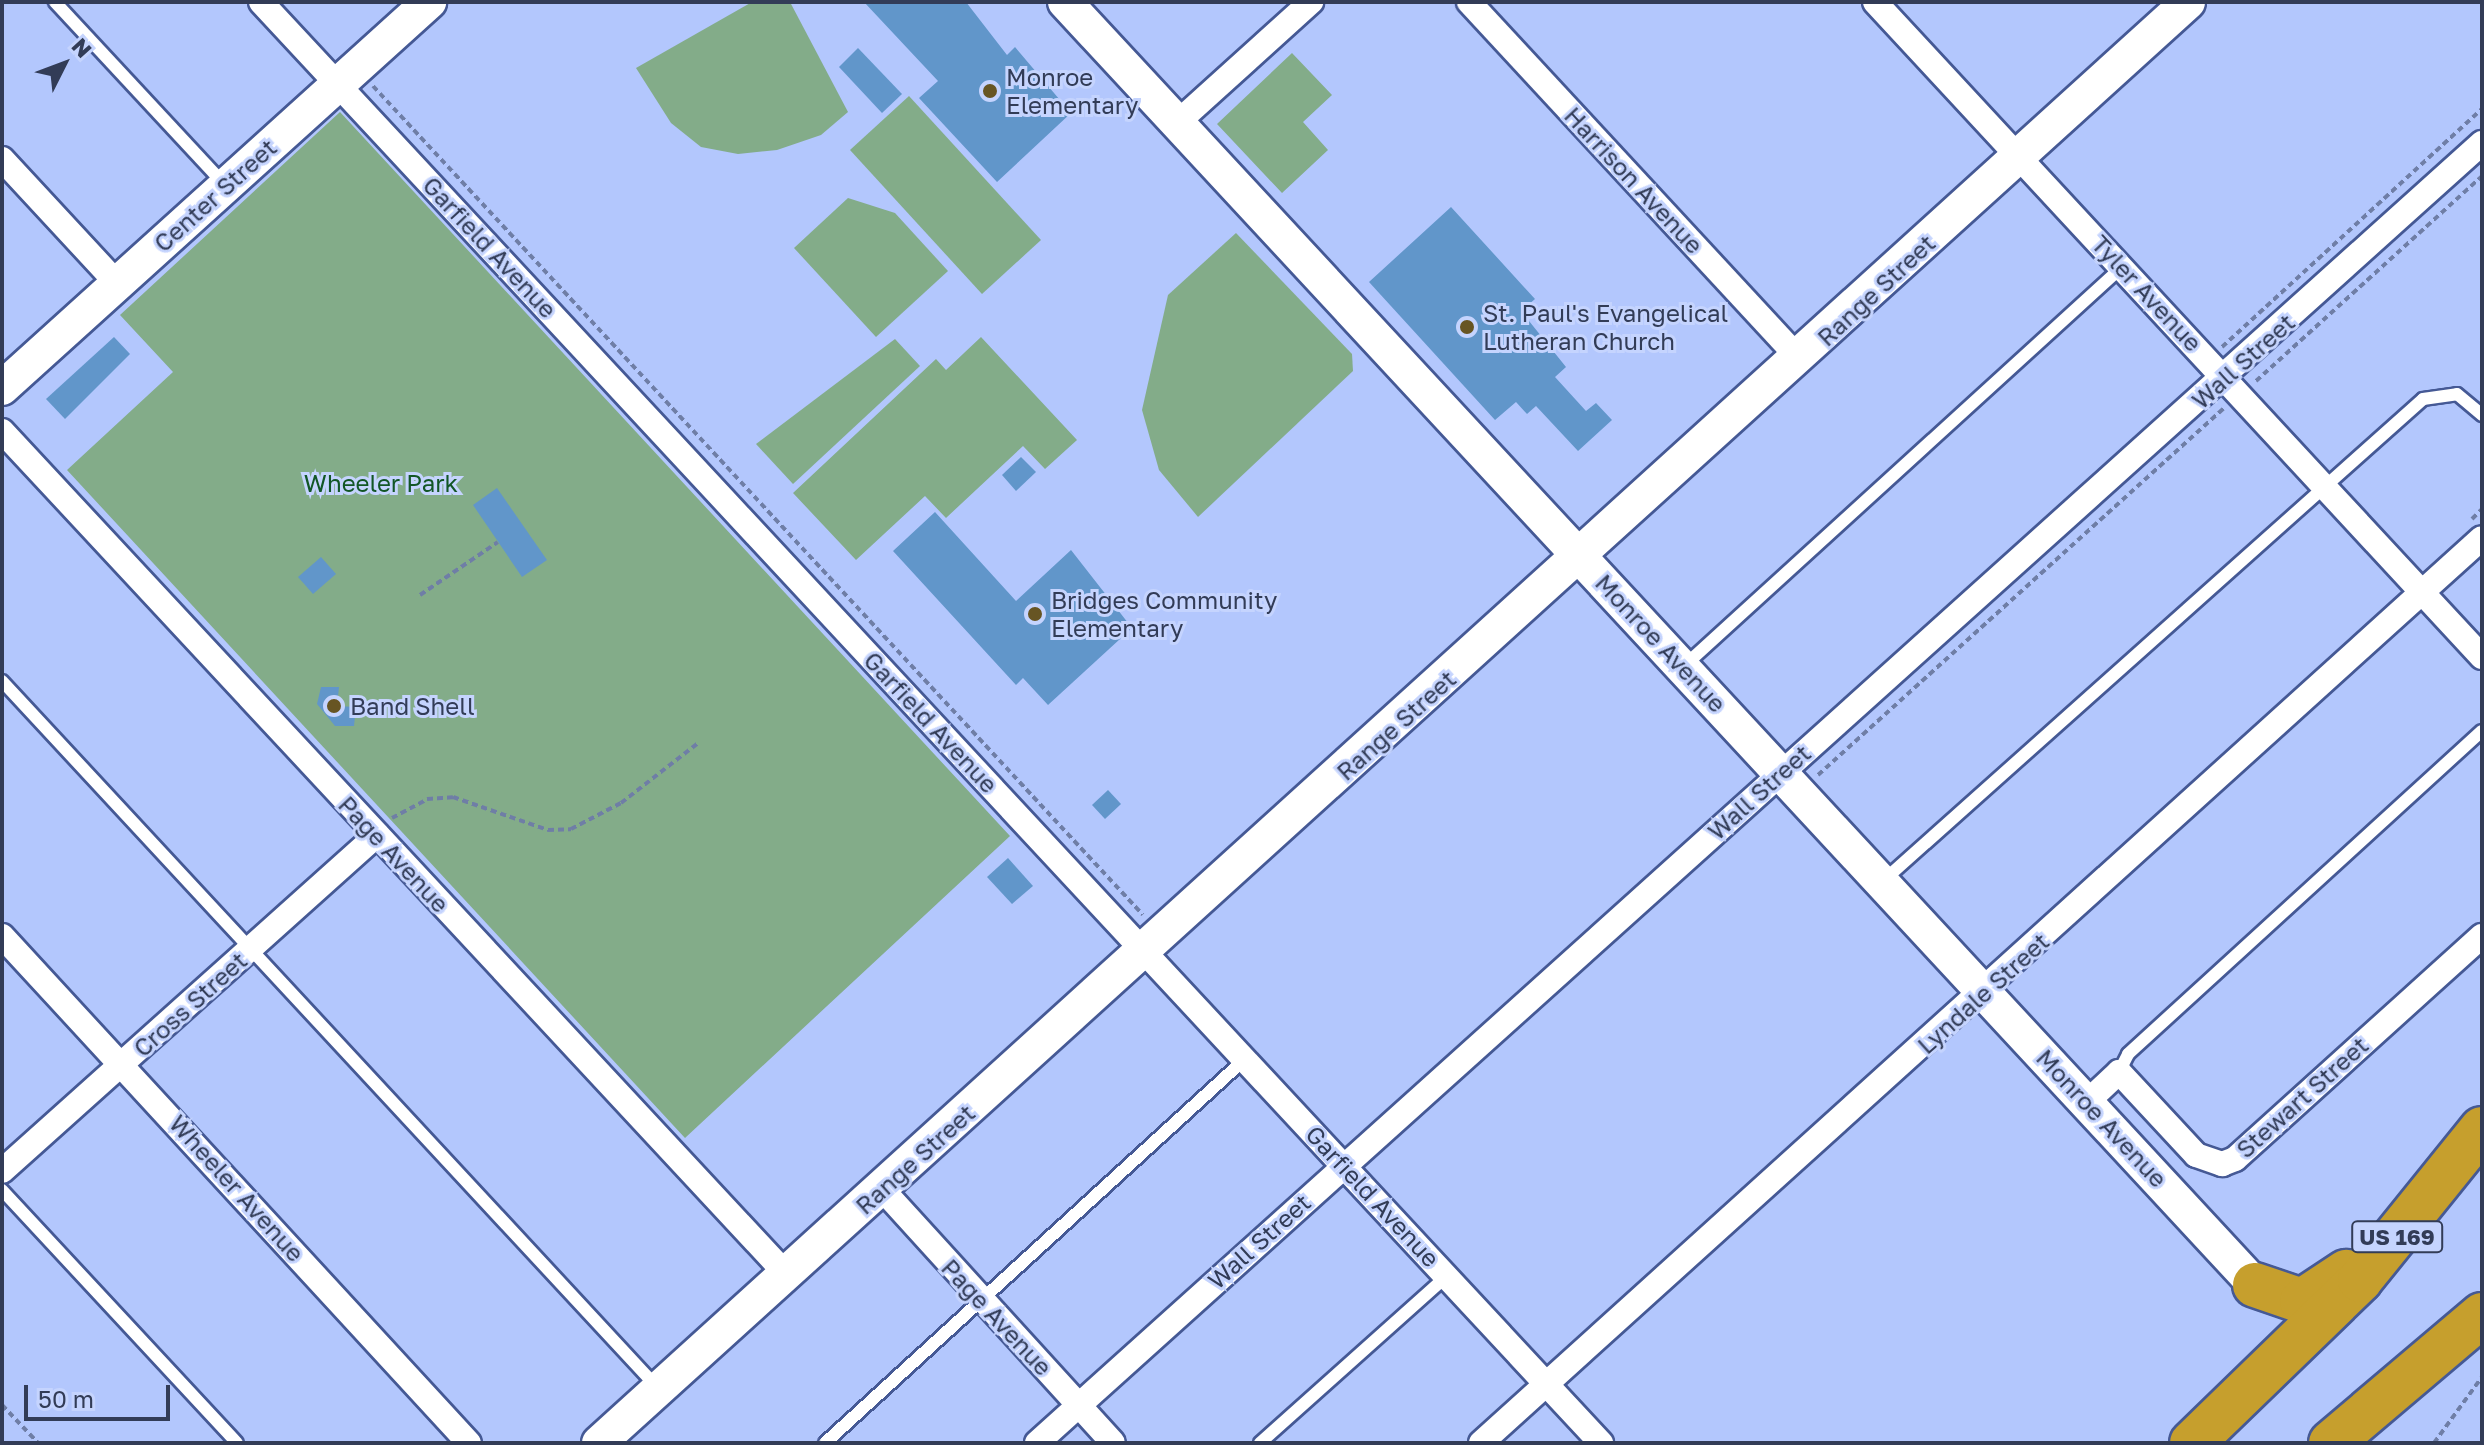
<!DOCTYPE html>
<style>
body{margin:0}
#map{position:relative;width:2484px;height:1445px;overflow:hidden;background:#b3c7fd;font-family:"Golos Text",sans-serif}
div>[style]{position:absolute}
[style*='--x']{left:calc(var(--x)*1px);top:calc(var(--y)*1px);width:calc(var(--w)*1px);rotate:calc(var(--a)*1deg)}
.green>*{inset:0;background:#83ac89}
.building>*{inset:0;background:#6196ca}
.path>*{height:4px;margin-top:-2px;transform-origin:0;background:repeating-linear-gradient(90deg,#6f7ea6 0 6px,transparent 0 10px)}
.roads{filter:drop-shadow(2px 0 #455995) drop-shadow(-2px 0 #455995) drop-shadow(0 2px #455995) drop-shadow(0 -2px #455995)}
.lane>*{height:12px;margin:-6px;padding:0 6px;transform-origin:6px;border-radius:6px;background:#fff}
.street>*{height:24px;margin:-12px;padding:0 12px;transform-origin:12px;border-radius:12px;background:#fff}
.secondary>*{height:34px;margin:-17px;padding:0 17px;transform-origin:17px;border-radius:17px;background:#fff}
.highway>*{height:44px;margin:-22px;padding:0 22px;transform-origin:22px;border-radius:22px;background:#c69f2d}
.dots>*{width:22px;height:22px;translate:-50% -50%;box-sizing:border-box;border:4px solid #c5d4fe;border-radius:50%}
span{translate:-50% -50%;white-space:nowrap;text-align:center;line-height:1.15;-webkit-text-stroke:6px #c5d4fe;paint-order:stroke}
.shield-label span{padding:2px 6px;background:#c5d4fe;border:2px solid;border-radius:6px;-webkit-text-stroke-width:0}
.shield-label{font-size:22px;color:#323c57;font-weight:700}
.poi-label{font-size:24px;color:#323c57}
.left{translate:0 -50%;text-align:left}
.street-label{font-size:24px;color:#323c57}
.park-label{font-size:24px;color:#125626}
.frame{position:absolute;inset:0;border:4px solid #323c57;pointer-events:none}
.north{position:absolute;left:24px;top:24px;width:80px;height:80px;-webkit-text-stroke:6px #c5d4fe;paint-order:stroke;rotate:48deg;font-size:22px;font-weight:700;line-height:32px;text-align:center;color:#323c57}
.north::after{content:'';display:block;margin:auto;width:28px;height:36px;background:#323c57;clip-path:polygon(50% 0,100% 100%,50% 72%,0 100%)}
.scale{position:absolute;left:24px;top:1385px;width:146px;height:36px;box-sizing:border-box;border:4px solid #323c57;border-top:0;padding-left:10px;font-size:24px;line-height:28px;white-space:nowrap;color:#323c57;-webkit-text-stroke:6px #c5d4fe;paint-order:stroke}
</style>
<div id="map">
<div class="green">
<i style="clip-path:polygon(752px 2px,790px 2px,848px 112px,821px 135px,777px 150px,738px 154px,701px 147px,671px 123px,636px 68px)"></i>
<i style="clip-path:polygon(1292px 53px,1332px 95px,1303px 122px,1328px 150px,1282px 193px,1217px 124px)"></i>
<i style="clip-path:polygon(909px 96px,1041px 240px,982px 294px,850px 150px)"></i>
<i style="clip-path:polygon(340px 112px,1010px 836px,685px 1138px,67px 470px,173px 372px,120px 315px)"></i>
<i style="clip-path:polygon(848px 198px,895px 213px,948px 271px,876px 337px,794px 248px)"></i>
<i style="clip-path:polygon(1236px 233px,1352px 354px,1353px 371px,1198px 517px,1159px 470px,1142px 410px,1168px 295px)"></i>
<i style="clip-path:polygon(981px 337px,1077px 440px,1045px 469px,1023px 446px,946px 518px,925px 496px,856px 560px,793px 493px,936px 359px,946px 370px)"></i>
<i style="clip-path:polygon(895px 339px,920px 366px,793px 484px,756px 444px)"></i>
</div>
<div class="building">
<i style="clip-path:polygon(864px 2px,966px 2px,1007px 55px,1015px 47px,1071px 113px,997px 182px,919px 98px,938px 81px)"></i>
<i style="clip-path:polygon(858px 48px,902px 94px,882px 113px,839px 67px)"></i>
<i style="clip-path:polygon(1451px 207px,1535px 299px,1521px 311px,1566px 367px,1555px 377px,1586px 411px,1596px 403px,1612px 420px,1578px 451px,1536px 406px,1527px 414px,1516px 402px,1495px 420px,1369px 282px)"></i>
<i style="clip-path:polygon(114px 337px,130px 354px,65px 419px,46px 399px)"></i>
<i style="clip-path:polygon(1021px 457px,1036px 472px,1016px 491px,1002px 475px)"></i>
<i style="clip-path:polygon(497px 488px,547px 560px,522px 577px,473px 505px)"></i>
<i style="clip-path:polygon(935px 512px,1016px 601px,1071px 550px,1132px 628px,1048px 705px,1023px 678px,1016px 685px,893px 551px)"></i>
<i style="clip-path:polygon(321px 557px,336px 574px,313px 594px,298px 577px)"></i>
<i style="clip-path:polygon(321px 687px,339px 687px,337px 706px,356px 707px,354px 726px,335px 726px,317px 704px)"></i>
<i style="clip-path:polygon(1108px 790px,1121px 804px,1105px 819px,1092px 805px)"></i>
<i style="clip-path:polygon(1008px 858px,1033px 886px,1012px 904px,987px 877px)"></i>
</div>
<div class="path">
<i style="--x:373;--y:86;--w:1131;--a:47.11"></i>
<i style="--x:2222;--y:347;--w:352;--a:-42.5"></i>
<i style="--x:2256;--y:381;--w:305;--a:-42.2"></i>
<i style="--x:2472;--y:519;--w:14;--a:-45"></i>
<i style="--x:420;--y:595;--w:94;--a:-34.2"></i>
<i style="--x:1818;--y:775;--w:547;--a:-42.11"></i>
<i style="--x:392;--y:818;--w:40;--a:-28"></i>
<i style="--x:427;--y:799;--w:26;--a:-4"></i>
<i style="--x:453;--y:797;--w:101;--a:19.2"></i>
<i style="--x:548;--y:830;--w:23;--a:-2"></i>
<i style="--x:571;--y:829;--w:56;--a:-27.5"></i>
<i style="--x:621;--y:803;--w:98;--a:-37.9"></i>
<i style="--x:2;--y:1405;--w:52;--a:46.5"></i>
<i style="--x:2434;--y:1443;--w:82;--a:-54"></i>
</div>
<div class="roads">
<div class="lane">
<i style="--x:55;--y:2;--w:248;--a:47.1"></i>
<i style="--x:1683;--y:667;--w:594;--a:-42.34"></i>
<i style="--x:2;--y:681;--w:963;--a:47.15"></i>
<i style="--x:1883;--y:881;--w:724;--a:-41.75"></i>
<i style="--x:2423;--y:399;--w:34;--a:-8"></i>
<i style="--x:2457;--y:394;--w:33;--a:40"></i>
<i style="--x:2119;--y:1072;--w:20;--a:-63"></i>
<i style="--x:2128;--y:1054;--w:479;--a:-42.4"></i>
<i style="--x:2;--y:1190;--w:345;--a:47.1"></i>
<i style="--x:825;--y:1443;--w:569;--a:-42.44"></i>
<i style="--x:1260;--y:1443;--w:251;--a:-41.8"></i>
</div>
<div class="street">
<i style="--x:261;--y:2;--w:1968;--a:47.08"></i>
<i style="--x:1469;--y:2;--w:487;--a:47.2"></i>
<i style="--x:1875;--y:2;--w:893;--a:47.18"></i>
<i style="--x:1177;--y:123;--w:181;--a:-42.1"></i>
<i style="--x:2;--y:159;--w:169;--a:47.2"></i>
<i style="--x:2;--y:431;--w:1153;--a:47.07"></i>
<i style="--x:2;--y:936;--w:689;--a:47.35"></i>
<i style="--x:2087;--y:1102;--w:44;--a:-43.2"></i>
<i style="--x:2119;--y:1072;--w:113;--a:47.1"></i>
<i style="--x:2196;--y:1155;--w:28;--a:19"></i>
<i style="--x:2222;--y:1164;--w:14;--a:-21"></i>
<i style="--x:2235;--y:1159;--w:333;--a:-42.1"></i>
<i style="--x:2;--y:1171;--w:504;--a:-41.86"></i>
<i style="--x:882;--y:1189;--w:343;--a:47.7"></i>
<i style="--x:1037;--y:1443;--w:1944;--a:-41.98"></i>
<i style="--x:1481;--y:1443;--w:1349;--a:-42.12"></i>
</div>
<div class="secondary">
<i style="--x:1065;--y:2;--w:1750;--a:47.15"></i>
<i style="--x:2;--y:388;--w:576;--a:-42.11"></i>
<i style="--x:599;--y:1443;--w:2145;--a:-42.2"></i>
</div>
<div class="highway">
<i style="--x:2255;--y:1285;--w:50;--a:18.8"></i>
<i style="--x:2302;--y:1301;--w:53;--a:-33.4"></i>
<i style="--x:2192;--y:1443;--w:234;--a:-44.1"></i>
<i style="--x:2360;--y:1280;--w:194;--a:-51.1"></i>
<i style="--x:2331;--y:1443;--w:198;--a:-40.3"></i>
</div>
</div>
<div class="dots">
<i style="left:990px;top:91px;background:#675523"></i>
<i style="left:1467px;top:327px;background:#675523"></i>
<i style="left:1035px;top:614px;background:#675523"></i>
<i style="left:334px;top:706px;background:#675523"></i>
</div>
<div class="shield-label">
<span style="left:2397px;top:1237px">US 169</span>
</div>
<div class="poi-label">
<span class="left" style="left:1006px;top:91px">Monroe<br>Elementary</span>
<span class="left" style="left:1483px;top:327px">St. Paul's Evangelical<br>Lutheran Church</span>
<span class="left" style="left:1051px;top:614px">Bridges Community<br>Elementary</span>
<span class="left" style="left:350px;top:706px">Band Shell</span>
</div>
<div class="street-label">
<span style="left:1634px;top:180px;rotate:47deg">Harrison Avenue</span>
<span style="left:215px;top:195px;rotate:-42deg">Center Street</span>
<span style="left:490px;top:247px;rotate:47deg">Garfield Avenue</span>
<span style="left:1876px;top:290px;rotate:-43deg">Range Street</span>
<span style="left:2147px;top:293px;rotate:47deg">Tyler Avenue</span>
<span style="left:2243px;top:361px;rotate:-42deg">Wall Street</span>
<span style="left:1661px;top:643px;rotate:47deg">Monroe Avenue</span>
<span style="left:931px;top:722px;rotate:47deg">Garfield Avenue</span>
<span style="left:1396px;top:725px;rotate:-42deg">Range Street</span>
<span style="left:1759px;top:792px;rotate:-42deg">Wall Street</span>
<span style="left:394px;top:854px;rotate:47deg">Page Avenue</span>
<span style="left:1983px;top:993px;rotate:-42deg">Lyndale Street</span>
<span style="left:190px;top:1004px;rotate:-42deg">Cross Street</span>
<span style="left:2302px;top:1097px;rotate:-42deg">Stewart Street</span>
<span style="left:2102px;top:1118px;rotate:47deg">Monroe Avenue</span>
<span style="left:915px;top:1159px;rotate:-42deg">Range Street</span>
<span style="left:237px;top:1188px;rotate:48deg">Wheeler Avenue</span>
<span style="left:1373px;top:1196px;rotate:47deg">Garfield Avenue</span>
<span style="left:1259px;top:1241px;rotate:-42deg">Wall Street</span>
<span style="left:997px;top:1317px;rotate:47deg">Page Avenue</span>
</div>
<div class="park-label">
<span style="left:381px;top:483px">Wheeler Park</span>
</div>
<div class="frame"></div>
<div class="north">N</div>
<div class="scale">50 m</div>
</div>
